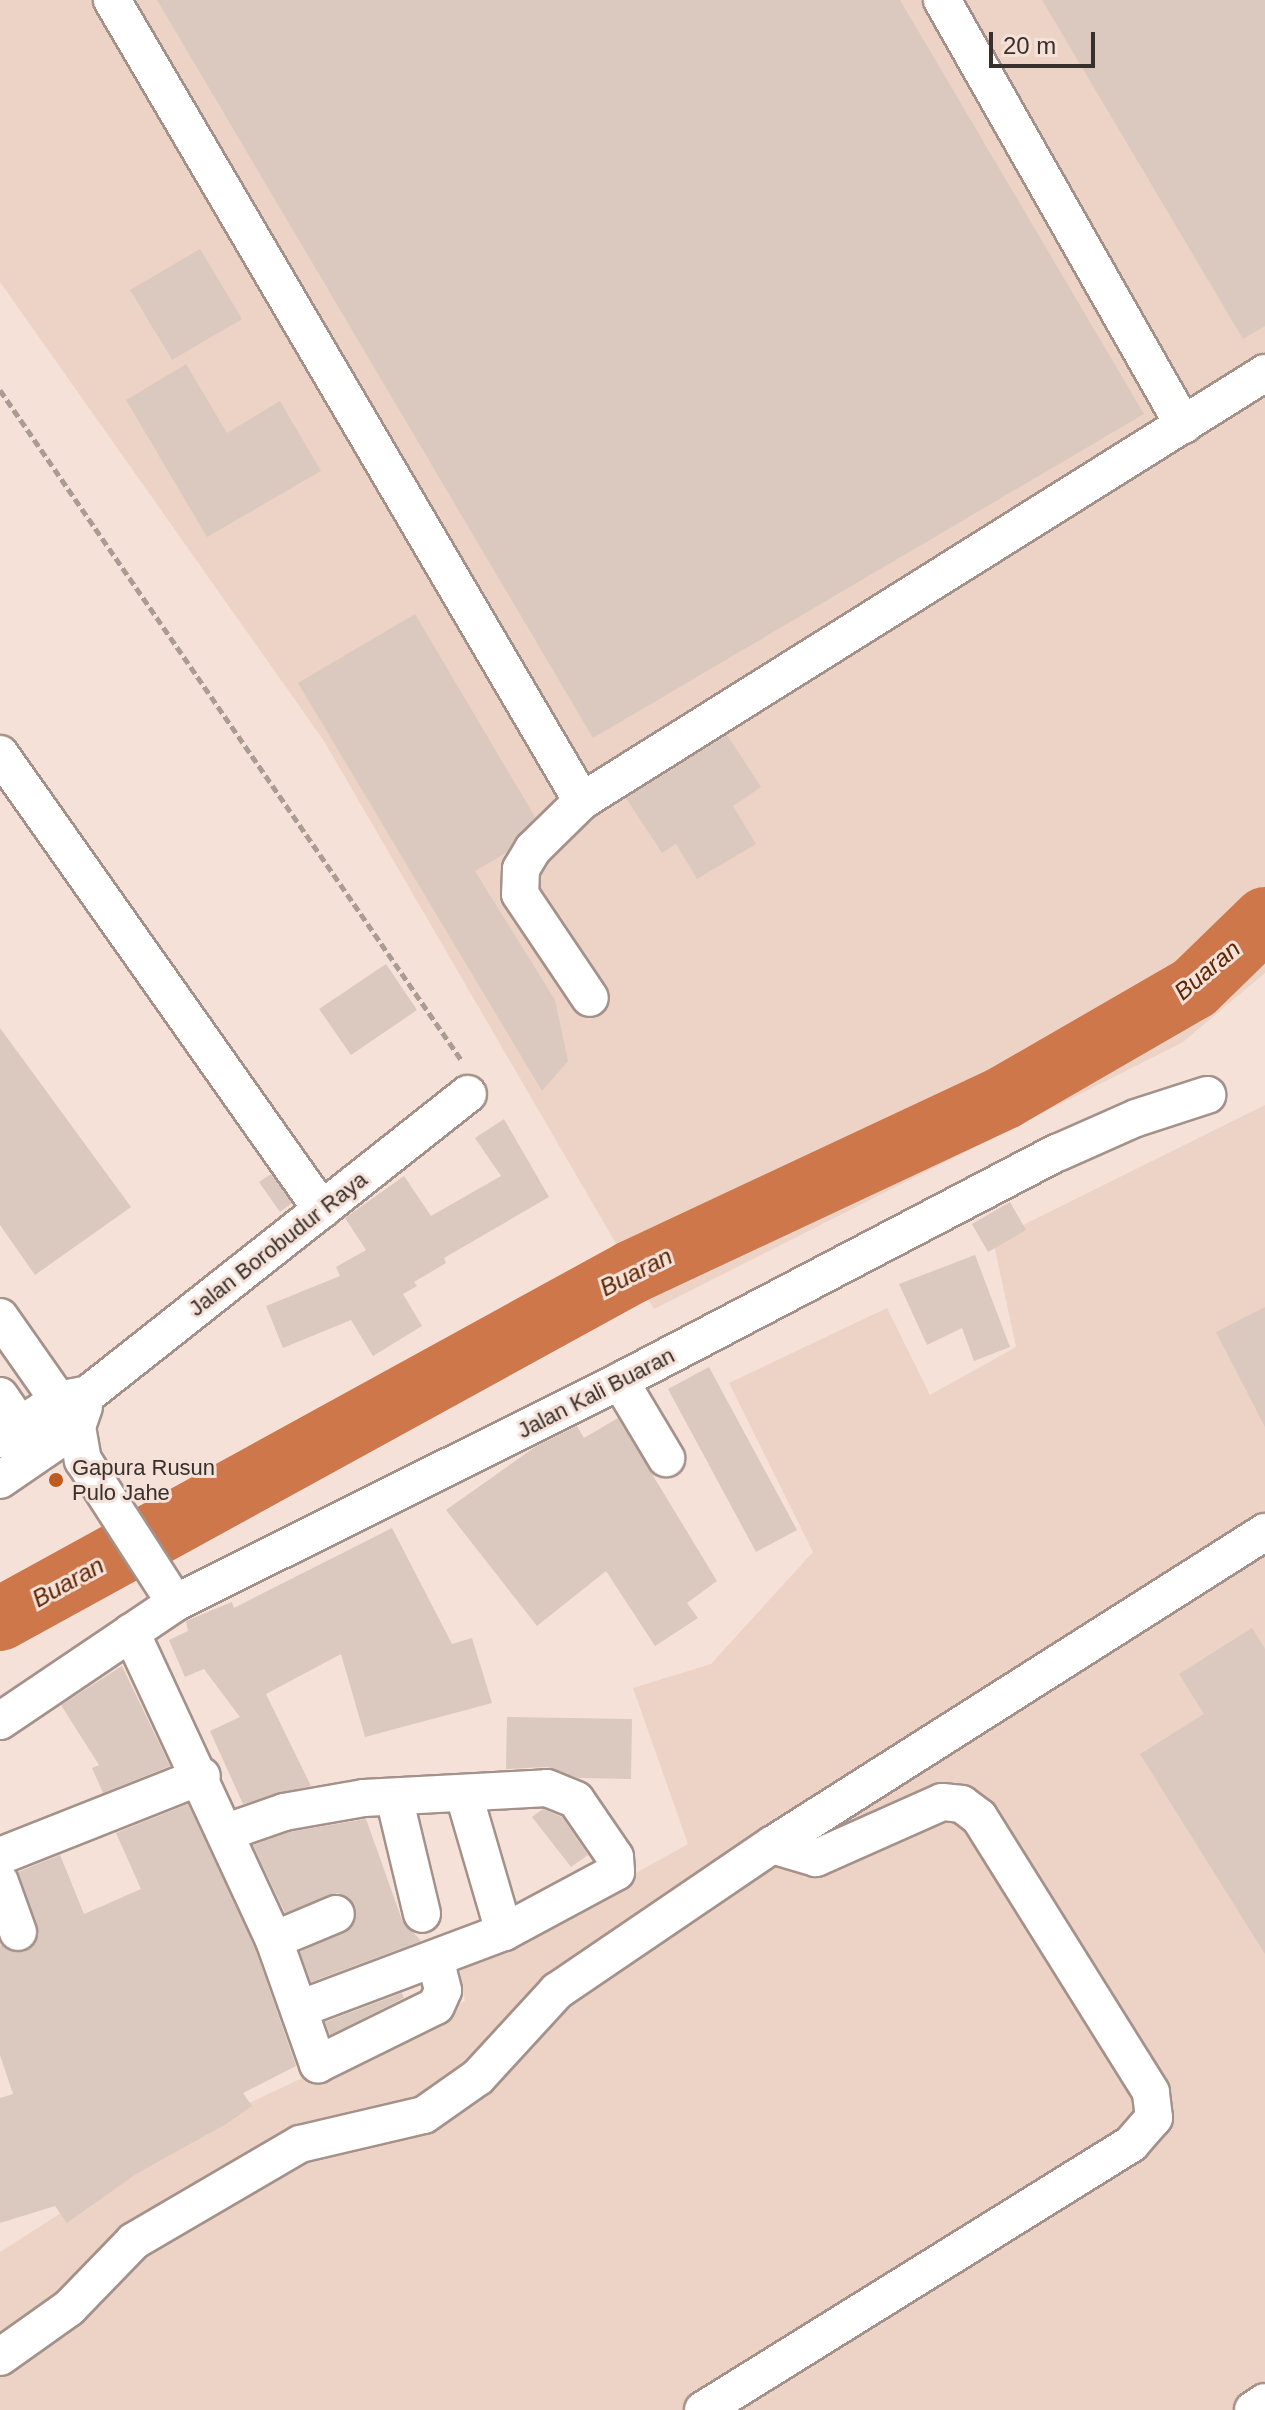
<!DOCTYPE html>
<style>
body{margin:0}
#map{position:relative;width:1265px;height:2410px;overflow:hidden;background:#f5e1d8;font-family:Arial,sans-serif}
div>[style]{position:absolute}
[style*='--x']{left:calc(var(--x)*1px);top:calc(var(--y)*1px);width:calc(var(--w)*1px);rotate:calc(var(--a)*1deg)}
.built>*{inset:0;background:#edd3c6}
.river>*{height:64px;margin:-32px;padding:0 32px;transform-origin:32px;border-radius:32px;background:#cd774b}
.building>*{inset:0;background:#dbc8be}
.path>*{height:5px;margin-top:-2.5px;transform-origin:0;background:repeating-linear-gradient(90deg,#aa9b94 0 8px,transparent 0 12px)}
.roads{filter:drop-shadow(2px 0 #a4928a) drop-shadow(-2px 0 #a4928a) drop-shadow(0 2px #a4928a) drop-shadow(0 -2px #a4928a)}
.minor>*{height:36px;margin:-18px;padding:0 18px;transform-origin:18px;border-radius:18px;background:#fff}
.dots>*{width:22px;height:22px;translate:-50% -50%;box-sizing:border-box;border:4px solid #f5e1d8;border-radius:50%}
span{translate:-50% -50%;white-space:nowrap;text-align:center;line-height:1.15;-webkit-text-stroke:6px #f5e1d8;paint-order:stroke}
.street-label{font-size:22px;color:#37302c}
.poi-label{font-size:22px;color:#37302c}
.left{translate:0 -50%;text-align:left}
.water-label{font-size:24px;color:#5d2603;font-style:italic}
.scale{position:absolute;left:989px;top:32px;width:106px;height:36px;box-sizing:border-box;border:4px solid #37302c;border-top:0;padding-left:10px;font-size:24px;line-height:28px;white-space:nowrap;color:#37302c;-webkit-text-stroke:6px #f5e1d8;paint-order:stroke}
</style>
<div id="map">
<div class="built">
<i style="clip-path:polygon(0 0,1265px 0,1265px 973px,1183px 1042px,654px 1309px,324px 741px,0 282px)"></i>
<i style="clip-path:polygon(1265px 1105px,1265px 2410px,0 2410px,0 2252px,184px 2134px,465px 2001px,460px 1971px,688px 1844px,633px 1688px,711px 1664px,813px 1552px,729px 1383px,887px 1308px,930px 1395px,1016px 1347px,993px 1240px)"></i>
</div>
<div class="river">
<i style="--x:0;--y:1619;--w:721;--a:-28.77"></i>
<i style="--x:632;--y:1272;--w:412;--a:-25.1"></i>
<i style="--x:1005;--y:1097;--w:218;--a:-30"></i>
<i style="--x:1194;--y:988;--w:99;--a:-44.2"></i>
</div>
<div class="building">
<i style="clip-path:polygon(157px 0,900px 0,1144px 414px,593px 738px)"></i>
<i style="clip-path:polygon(1042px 0,1265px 0,1265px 326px,1243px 339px)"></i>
<i style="clip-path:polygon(200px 249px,242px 319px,172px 360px,130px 290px)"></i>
<i style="clip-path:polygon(186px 364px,227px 433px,280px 401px,321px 471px,207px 537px,126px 400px)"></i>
<i style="clip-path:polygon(415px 614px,535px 817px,506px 853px,475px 871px,555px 1000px,568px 1061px,542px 1091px,298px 683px)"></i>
<i style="clip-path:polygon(727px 735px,761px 787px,733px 806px,756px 844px,697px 879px,676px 844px,662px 853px,626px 798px)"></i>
<i style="clip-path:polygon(386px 964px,417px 1010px,351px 1055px,319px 1009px)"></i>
<i style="clip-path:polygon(0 1028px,131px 1207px,35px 1275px,0 1225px)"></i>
<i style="clip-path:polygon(504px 1119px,549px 1197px,444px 1258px,446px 1263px,414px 1282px,417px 1286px,403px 1294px,422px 1326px,373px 1356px,351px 1320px,283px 1348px,266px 1306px,340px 1276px,336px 1267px,366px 1250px,345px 1218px,404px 1176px,431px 1216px,501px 1176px,475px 1138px)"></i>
<i style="clip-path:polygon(271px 1174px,292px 1203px,280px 1212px,259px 1182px)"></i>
<i style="clip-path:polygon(1010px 1202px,1026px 1230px,988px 1252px,972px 1224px)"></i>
<i style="clip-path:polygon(975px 1255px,1010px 1347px,974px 1361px,962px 1328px,927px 1345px,899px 1284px)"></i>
<i style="clip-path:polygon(1265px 1307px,1265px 1427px,1216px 1332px)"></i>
<i style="clip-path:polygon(709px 1367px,797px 1530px,756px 1552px,668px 1389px)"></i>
<i style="clip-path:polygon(618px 1418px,717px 1581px,687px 1603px,698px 1618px,655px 1646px,606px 1571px,537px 1626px,446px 1510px,535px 1447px,577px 1426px,584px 1438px)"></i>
<i style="clip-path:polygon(392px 1528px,452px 1644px,472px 1638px,492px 1703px,365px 1737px,341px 1654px,266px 1694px,311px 1786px,243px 1804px,210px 1731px,240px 1717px,204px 1669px,185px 1677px,169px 1640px,188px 1631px,186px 1621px,232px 1602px,234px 1608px)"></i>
<i style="clip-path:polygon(1252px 1628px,1265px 1649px,1265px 1954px,1140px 1754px,1204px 1714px,1179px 1674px)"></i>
<i style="clip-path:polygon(122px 1666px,170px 1766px,103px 1793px,92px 1768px,99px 1765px,61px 1705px)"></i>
<i style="clip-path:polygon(507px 1717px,632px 1719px,631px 1779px,578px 1778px,547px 1767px,506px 1769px)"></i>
<i style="clip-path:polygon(188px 1804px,255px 1948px,296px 2066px,243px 2093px,252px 2106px,226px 2124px,136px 2174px,67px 2223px,55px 2206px,0 2223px,0 2098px,13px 2094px,0 2055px,0 1945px,24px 1952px,39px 1935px,18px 1872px,60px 1855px,84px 1914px,141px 1889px,116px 1833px)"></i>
<i style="clip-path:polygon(543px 1809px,562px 1817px,588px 1855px,571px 1867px,532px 1817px)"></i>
<i style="clip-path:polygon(366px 1819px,402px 1920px,421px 1941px,311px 1982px,300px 1952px,352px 1927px,355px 1905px,338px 1893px,285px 1913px,253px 1845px,289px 1832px)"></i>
<i style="clip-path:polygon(402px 1993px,404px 1998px,330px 2035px,325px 2022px)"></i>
</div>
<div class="path">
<i style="--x:0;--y:390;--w:815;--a:55.45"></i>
</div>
<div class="roads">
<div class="minor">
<i style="--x:112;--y:0;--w:929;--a:59.6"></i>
<i style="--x:582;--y:801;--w:806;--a:-32.07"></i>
<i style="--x:942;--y:0;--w:489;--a:60.4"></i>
<i style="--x:0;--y:754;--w:558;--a:54.77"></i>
<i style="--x:582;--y:801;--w:69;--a:135.6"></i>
<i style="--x:533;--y:849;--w:23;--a:121"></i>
<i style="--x:521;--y:869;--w:25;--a:92"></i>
<i style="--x:520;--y:894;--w:125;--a:56.1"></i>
<i style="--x:0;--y:1317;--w:134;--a:55"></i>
<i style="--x:77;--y:1427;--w:34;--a:80"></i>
<i style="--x:83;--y:1460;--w:170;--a:57.2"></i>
<i style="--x:620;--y:1381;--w:90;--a:59.1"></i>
<i style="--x:0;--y:1396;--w:60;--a:55.8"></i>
<i style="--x:0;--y:1439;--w:70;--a:-33.9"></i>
<i style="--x:58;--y:1400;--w:31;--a:-11"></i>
<i style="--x:88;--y:1394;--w:484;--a:-38.3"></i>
<i style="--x:0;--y:1480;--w:93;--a:-34.5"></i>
<i style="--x:77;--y:1427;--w:21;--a:-71"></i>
<i style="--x:131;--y:1632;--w:340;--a:65.1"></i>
<i style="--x:274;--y:1940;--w:132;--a:70.5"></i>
<i style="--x:318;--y:2064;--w:131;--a:-26.2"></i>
<i style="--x:436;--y:2006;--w:17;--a:-66"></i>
<i style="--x:443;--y:1990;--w:30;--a:-104"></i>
<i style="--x:0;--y:1721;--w:211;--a:-34"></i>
<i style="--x:175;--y:1603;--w:497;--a:-26.5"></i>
<i style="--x:620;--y:1381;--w:493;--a:-27.6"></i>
<i style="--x:1057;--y:1153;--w:86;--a:-23.9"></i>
<i style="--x:1136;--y:1118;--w:75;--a:-17.9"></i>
<i style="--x:464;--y:1795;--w:143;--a:73.7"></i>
<i style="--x:394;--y:1797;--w:120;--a:76.5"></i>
<i style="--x:227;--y:1832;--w:60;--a:-19.3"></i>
<i style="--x:284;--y:1812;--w:81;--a:-9.9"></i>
<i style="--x:364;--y:1798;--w:183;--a:-3.1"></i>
<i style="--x:547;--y:1788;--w:31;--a:22"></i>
<i style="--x:576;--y:1800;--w:69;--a:55.6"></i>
<i style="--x:615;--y:1857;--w:15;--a:86"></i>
<i style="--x:616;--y:1872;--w:127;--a:151.8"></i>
<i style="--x:504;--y:1932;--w:219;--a:159.4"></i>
<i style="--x:0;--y:1856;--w:217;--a:-21.6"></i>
<i style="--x:0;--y:1882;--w:53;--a:70.2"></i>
<i style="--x:274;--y:1940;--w:67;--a:-22.8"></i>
<i style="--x:0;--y:2357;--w:85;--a:-35.4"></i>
<i style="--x:69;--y:2308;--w:93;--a:-45.9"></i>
<i style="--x:134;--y:2241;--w:192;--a:-30.3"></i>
<i style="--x:300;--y:2144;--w:127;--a:-13.2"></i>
<i style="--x:424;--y:2115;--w:66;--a:-35.1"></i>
<i style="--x:478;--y:2077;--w:117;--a:-47.4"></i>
<i style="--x:557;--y:1991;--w:260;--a:-34.2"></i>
<i style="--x:772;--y:1845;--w:584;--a:-32.41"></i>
<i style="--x:703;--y:2410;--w:504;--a:-31.86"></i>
<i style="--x:1131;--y:2144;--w:35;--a:-49"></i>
<i style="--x:1154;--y:2118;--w:26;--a:-97"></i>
<i style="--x:1151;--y:2092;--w:324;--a:-122"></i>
<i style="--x:979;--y:1817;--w:21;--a:-143"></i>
<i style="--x:962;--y:1804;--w:20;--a:-174"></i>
<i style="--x:942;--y:1802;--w:138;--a:156"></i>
<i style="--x:816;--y:1858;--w:46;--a:-163.5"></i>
<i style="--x:1253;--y:2410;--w:14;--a:-34"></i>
</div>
</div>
<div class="dots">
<i style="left:56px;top:1480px;background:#bd5b20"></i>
</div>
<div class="street-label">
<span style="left:278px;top:1244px;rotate:-38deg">Jalan Borobudur Raya</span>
<span style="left:596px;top:1393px;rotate:-27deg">Jalan Kali Buaran</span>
</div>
<div class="poi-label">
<span class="left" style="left:72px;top:1480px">Gapura Rusun<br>Pulo Jahe</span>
</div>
<div class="water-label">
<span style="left:1207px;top:970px;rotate:-40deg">Buaran</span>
<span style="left:636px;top:1272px;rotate:-27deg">Buaran</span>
<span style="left:68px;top:1582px;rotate:-29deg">Buaran</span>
</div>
<div class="scale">20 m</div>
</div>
